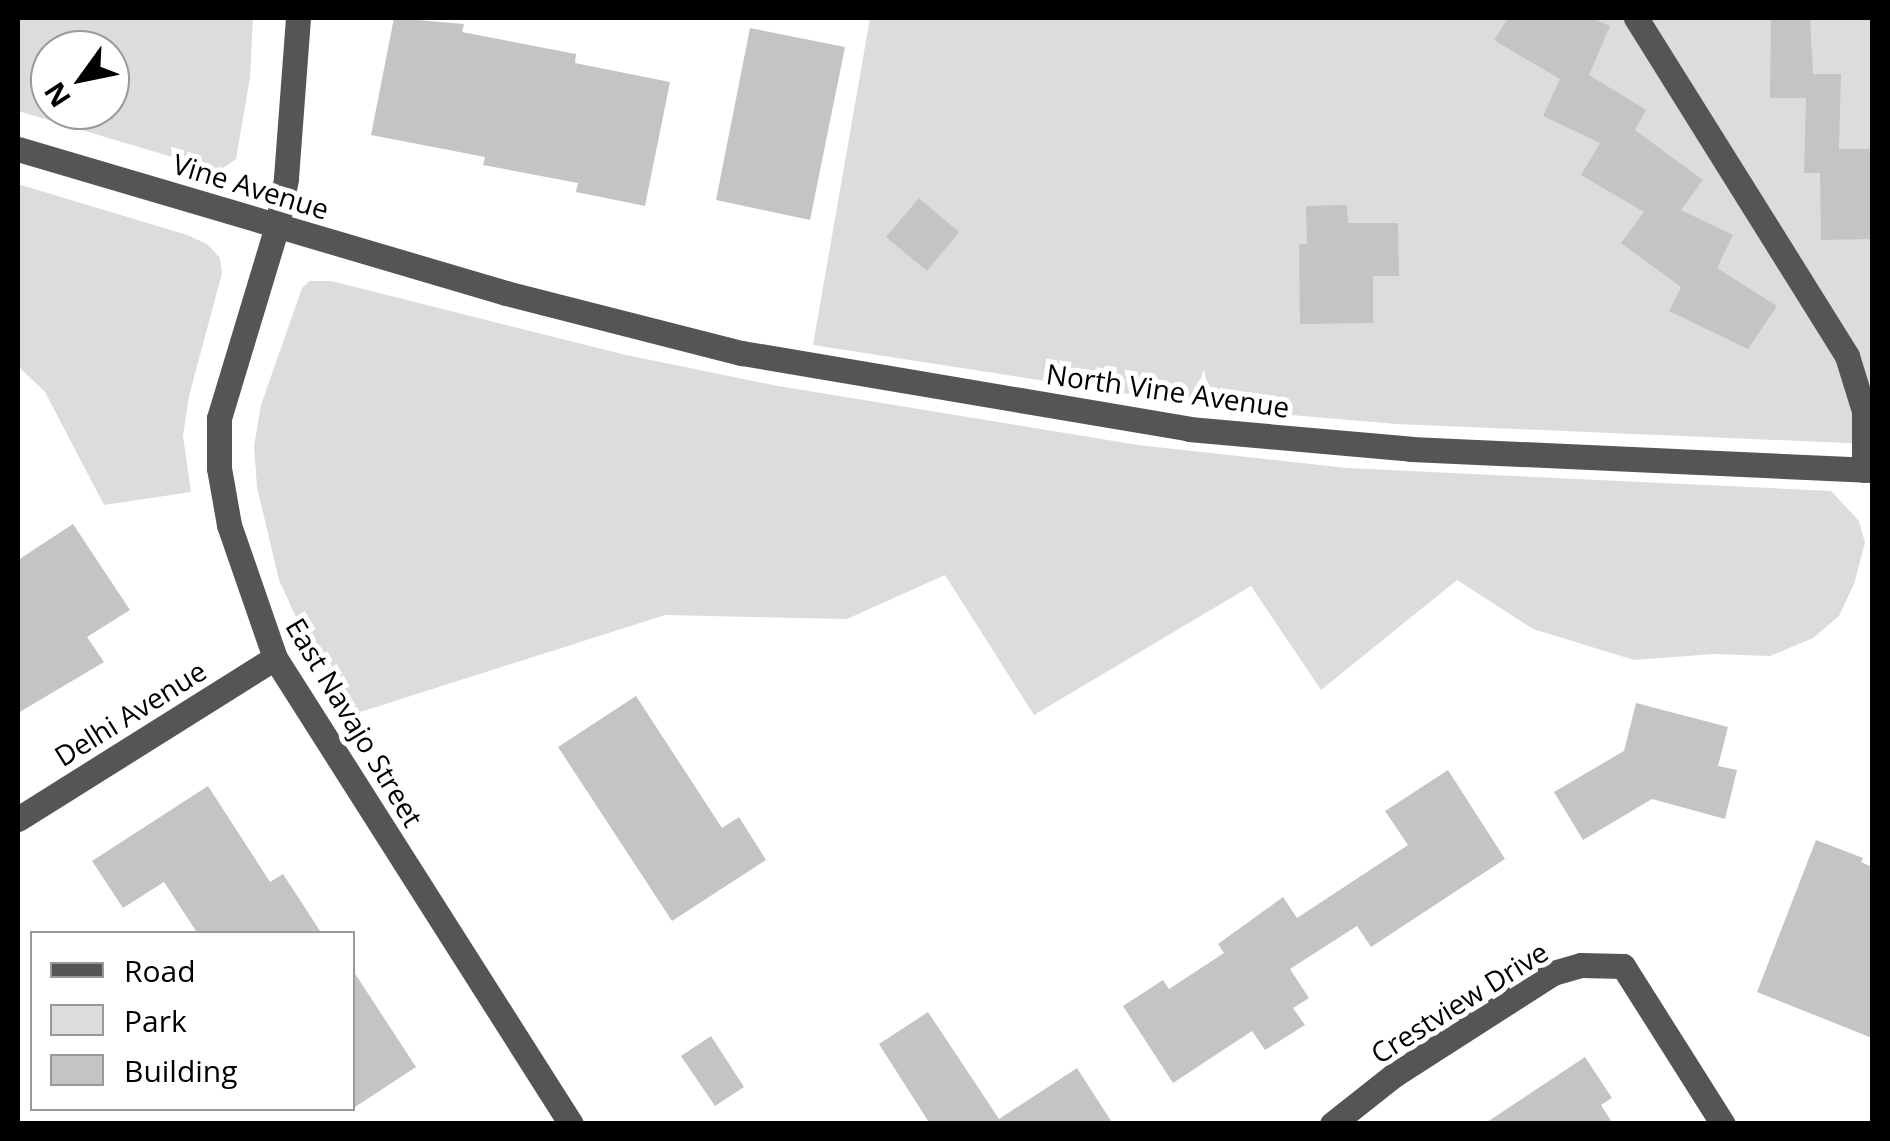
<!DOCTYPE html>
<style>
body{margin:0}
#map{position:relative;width:1890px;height:1141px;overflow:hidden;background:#fff;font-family:"Open Sans",sans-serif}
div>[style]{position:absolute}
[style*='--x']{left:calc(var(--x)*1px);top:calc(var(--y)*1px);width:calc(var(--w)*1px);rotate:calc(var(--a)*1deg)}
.green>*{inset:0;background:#dcdcdc}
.building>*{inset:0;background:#c4c4c4}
.minor>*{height:25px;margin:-12.5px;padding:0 12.5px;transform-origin:12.5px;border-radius:12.5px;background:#555}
span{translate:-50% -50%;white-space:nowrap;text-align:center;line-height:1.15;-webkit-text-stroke:10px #fff;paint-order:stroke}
.street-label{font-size:28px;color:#000}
.frame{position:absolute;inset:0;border:20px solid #000;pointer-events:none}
.legend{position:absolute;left:30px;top:931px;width:325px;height:180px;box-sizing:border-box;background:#fff;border:2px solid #999;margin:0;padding:12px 18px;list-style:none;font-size:30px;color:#000}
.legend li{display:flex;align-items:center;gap:20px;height:50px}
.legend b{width:50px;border:2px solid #999}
.north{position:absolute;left:30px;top:30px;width:100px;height:100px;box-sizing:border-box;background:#fff;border:2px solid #999;border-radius:50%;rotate:237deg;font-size:28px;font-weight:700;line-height:40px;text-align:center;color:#000}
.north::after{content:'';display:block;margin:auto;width:35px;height:45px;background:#000;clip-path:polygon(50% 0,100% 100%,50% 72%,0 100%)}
</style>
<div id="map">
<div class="green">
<i style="clip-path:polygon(evenodd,18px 18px,253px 18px,250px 78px,236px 159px,219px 171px,18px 111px,18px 18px,50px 50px,110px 50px,110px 110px,50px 110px,50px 50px)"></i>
<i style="clip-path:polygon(870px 18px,1872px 18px,1872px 444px,1397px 424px,1232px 410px,813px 345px)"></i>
<i style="clip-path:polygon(18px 184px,187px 235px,207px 244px,220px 258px,222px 273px,189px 396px,183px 436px,191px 492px,104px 505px,45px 392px,18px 366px)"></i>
<i style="clip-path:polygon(310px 281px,331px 281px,626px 355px,778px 386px,1138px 445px,1347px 468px,1831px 491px,1859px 521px,1865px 543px,1854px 584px,1839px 616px,1813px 638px,1770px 656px,1714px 654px,1634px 660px,1533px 629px,1457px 580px,1321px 690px,1251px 586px,1034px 715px,945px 575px,847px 619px,665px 615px,354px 714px,301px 628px,279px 580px,257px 487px,254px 446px,261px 405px,302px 288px)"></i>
</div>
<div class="building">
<i style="clip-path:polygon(394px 18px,464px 24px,462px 32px,576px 54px,575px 63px,670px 82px,645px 206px,576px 192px,578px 183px,483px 165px,485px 157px,371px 135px)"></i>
<i style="clip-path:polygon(1508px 18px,1591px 18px,1610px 26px,1589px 75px,1646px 110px,1635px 130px,1703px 180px,1681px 210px,1733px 235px,1717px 268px,1777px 306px,1748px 349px,1669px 311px,1681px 287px,1621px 243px,1644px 212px,1581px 175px,1600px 143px,1543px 116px,1560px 79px,1494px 40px)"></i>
<i style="clip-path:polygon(1771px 18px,1810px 18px,1813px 74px,1841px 74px,1839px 149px,1872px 149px,1872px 239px,1821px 240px,1820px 173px,1804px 173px,1806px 98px,1770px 98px)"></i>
<i style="clip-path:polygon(750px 28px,845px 47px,810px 220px,716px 200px)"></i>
<i style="clip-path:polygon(919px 198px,959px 232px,927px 271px,886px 237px)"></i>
<i style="clip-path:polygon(1347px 205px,1348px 223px,1398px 223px,1399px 276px,1373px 276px,1373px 323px,1300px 324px,1299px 244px,1307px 244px,1306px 206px)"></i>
<i style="clip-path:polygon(73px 524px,130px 610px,87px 637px,104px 662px,18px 713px,18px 560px)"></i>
<i style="clip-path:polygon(636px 696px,722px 828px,739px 817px,766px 860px,672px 921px,558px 747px)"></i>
<i style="clip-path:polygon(1636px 703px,1728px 727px,1718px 766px,1737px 770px,1725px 819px,1652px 799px,1583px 840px,1554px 792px,1624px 751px)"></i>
<i style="clip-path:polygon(1448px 770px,1505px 859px,1371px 947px,1357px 926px,1290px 969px,1309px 998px,1293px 1008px,1305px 1025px,1265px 1050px,1252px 1031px,1173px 1083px,1123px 1006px,1163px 980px,1169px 989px,1224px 953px,1218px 944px,1283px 897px,1297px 918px,1408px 845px,1385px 811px)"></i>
<i style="clip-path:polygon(208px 786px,270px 882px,283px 874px,322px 934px,198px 934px,164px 882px,123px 908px,92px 861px)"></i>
<i style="clip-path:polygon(1816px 840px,1863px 858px,1861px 862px,1872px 867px,1872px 1038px,1757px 992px)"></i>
<i style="clip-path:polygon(352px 969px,416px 1067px,352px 1109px)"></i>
<i style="clip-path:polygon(928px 1012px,999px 1119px,1077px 1068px,1113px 1124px,930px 1124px,879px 1044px)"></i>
<i style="clip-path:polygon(711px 1036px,744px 1087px,715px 1106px,681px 1056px)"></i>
<i style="clip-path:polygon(1585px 1057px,1612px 1098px,1601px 1105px,1613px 1124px,1484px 1124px)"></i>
</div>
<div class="minor">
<i style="--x:298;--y:18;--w:161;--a:94.3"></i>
<i style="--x:286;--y:179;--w:48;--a:100.8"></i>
<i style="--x:277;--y:226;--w:201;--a:106.8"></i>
<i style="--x:219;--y:418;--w:50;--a:90"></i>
<i style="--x:219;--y:468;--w:58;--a:80"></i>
<i style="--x:229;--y:525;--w:141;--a:70.9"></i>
<i style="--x:275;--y:658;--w:552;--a:57.58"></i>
<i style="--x:1636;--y:18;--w:398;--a:58"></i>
<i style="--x:1847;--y:356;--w:58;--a:72.8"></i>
<i style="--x:1864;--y:411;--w:59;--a:90"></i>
<i style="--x:18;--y:149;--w:509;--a:16.44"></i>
<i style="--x:506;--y:293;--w:244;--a:14.3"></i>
<i style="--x:742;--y:353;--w:453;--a:9.6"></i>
<i style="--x:1189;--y:429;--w:223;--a:5.1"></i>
<i style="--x:1411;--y:449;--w:461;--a:2.6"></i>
<i style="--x:18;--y:819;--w:303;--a:-32.1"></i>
<i style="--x:1623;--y:966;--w:187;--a:57.7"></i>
<i style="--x:1332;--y:1124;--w:79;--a:-38.3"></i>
<i style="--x:1394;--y:1075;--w:189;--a:-32.7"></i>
<i style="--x:1553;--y:973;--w:29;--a:-16"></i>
<i style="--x:1581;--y:965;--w:42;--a:1.4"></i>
</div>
<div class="street-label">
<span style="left:251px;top:186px;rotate:17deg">Vine Avenue</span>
<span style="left:1168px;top:390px;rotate:8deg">North Vine Avenue</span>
<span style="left:130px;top:713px;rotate:-32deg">Delhi Avenue</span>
<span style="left:355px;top:722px;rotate:59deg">East Navajo Street</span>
<span style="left:1459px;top:1002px;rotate:-32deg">Crestview Drive</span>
</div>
<div class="frame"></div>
<ul class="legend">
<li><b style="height:12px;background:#555"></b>Road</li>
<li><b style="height:28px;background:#dcdcdc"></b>Park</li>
<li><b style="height:28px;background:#c4c4c4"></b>Building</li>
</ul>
<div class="north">N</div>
</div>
